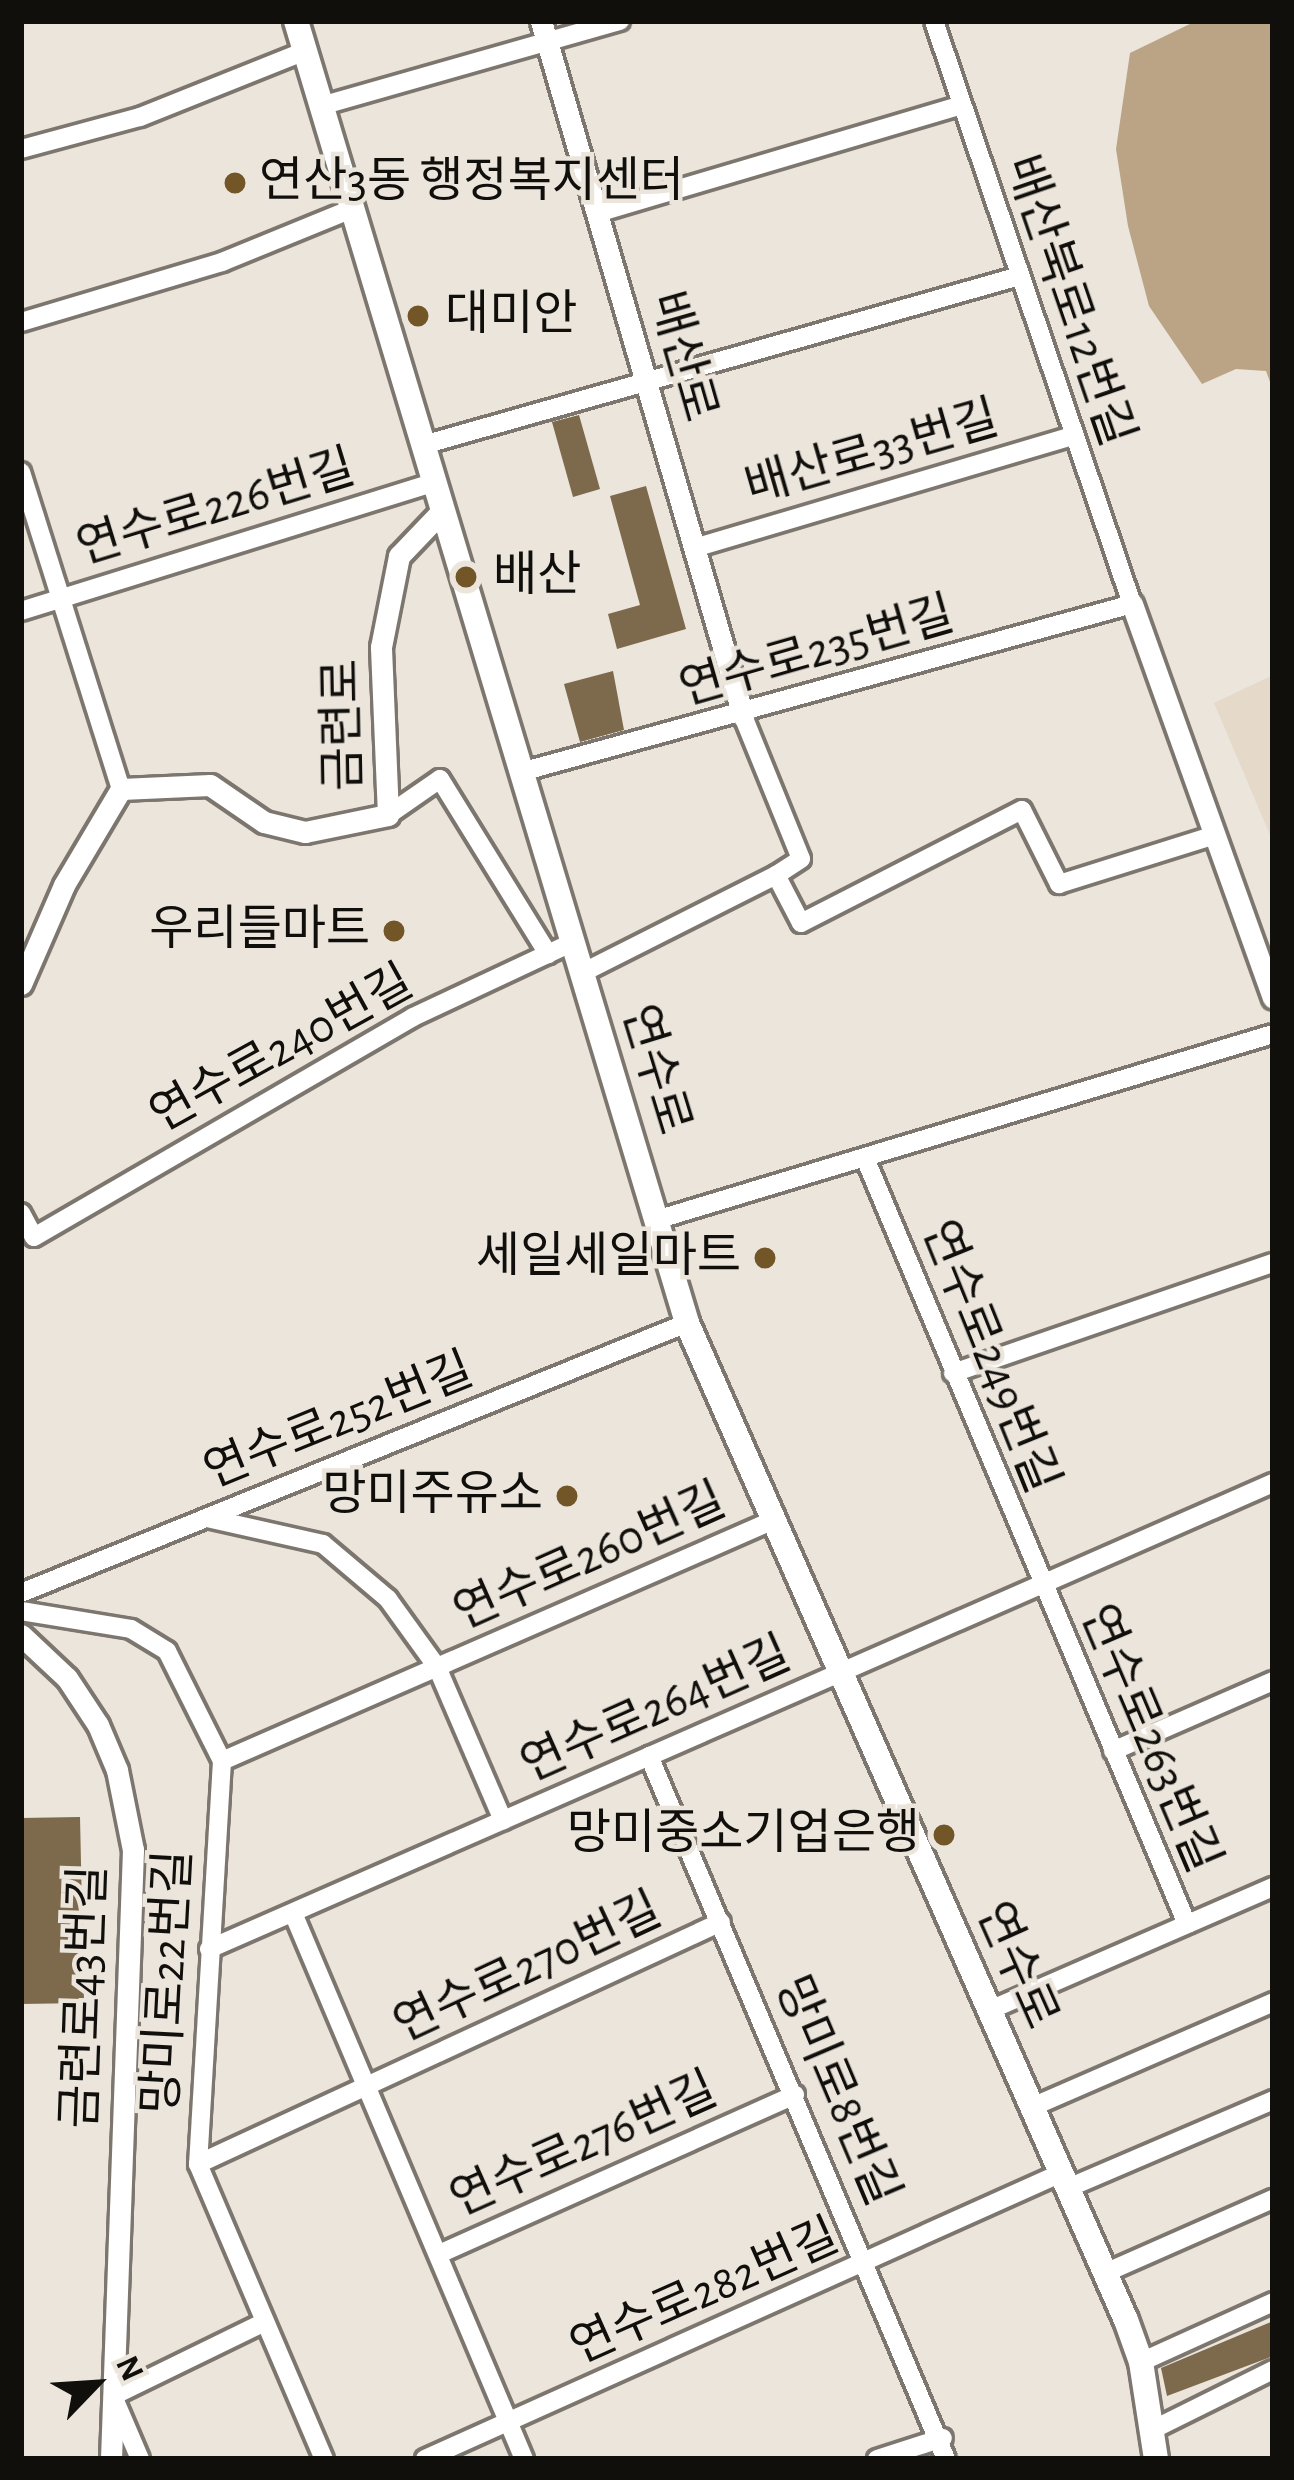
<!DOCTYPE html>
<meta charset="utf-8">
<style>
body{margin:0}
#map{position:relative;width:1294px;height:2480px;overflow:hidden;background:#ebe5dc;font-family:"Alegreya Sans","Noto Sans KR",sans-serif}
div>[style]{position:absolute}
[style*='--x']{left:calc(var(--x)*1px);top:calc(var(--y)*1px);width:calc(var(--w)*1px);rotate:calc(var(--a)*1deg)}
.built>*{inset:0;background:#e5daca}
.forest>*{inset:0;background:#baa485}
.building>*{inset:0;background:#7d694b}
.roads{filter:drop-shadow(3px 0 #7c766e) drop-shadow(-3px 0 #7c766e) drop-shadow(0 3px #7c766e) drop-shadow(0 -3px #7c766e)}
.minor>*{height:18px;margin:-9px;padding:0 9px;transform-origin:9px;border-radius:9px;background:#fff}
.tertiary>*{height:21px;margin:-10.5px;padding:0 10.5px;transform-origin:10.5px;border-radius:10.5px;background:#fff}
.secondary>*{height:24px;margin:-12px;padding:0 12px;transform-origin:12px;border-radius:12px;background:#fff}
.dots>*{width:33px;height:33px;translate:-50% -50%;box-sizing:border-box;border:6px solid #ebe5dc;border-radius:50%}
span{translate:-50% -50%;white-space:nowrap;text-align:center;line-height:1.15;-webkit-text-stroke:9px #ebe5dc;paint-order:stroke}
.poi-label{font-size:48px;color:#110f0c}
.left{translate:0 -50%;text-align:left}
.right{translate:-100% -50%;text-align:right}
.street-label{font-size:48px;color:#110f0c}
.frame{position:absolute;inset:0;border:24px solid #110f0c;pointer-events:none}
.north{position:absolute;left:36px;top:2324px;width:120px;height:120px;-webkit-text-stroke:9px #ebe5dc;paint-order:stroke;rotate:65deg;font-size:33px;font-weight:700;line-height:48px;text-align:center;color:#110f0c}
.north::after{content:'';display:block;margin:auto;width:42px;height:54px;background:#110f0c;clip-path:polygon(50% 0,100% 100%,50% 72%,0 100%)}
</style>
<div id="map">
<div class="built">
<i style="clip-path:polygon(1273px 675px,1273px 842px,1214px 703px)"></i>
</div>
<div class="forest">
<i style="clip-path:polygon(1196px 21px,1273px 21px,1273px 390px,1266px 371px,1236px 369px,1202px 384px,1149px 306px,1128px 226px,1116px 149px,1130px 53px)"></i>
</div>
<div class="building">
<i style="clip-path:polygon(579px 415px,600px 489px,573px 497px,552px 422px)"></i>
<i style="clip-path:polygon(646px 486px,686px 629px,617px 649px,608px 614px,640px 605px,610px 496px)"></i>
<i style="clip-path:polygon(613px 671px,624px 730px,580px 742px,564px 684px)"></i>
<i style="clip-path:polygon(80px 1817px,84px 2003px,21px 2004px,21px 1818px)"></i>
<i style="clip-path:polygon(1273px 2321px,1273px 2356px,1167px 2396px,1161px 2368px)"></i>
</div>
<div class="roads">
<div class="minor">
<i style="--x:321;--y:106;--w:311;--a:-15.9"></i>
<i style="--x:21;--y:149;--w:123;--a:-15.1"></i>
<i style="--x:140;--y:117;--w:178;--a:-21.8"></i>
<i style="--x:597;--y:213;--w:380;--a:-16.5"></i>
<i style="--x:21;--y:322;--w:210;--a:-16.6"></i>
<i style="--x:222;--y:262;--w:140;--a:-22.2"></i>
<i style="--x:423;--y:445;--w:616;--a:-15.82"></i>
<i style="--x:21;--y:472;--w:332;--a:72.5"></i>
<i style="--x:694;--y:548;--w:394;--a:-16.5"></i>
<i style="--x:21;--y:611;--w:433;--a:-17.3"></i>
<i style="--x:743;--y:716;--w:154;--a:67.9"></i>
<i style="--x:801;--y:859;--w:30;--a:147"></i>
<i style="--x:521;--y:772;--w:634;--a:-15.37"></i>
<i style="--x:1132;--y:604;--w:616;--a:-108.76"></i>
<i style="--x:388;--y:815;--w:63;--a:-34.7"></i>
<i style="--x:440;--y:779;--w:206;--a:58.3"></i>
<i style="--x:582;--y:973;--w:217;--a:-26.8"></i>
<i style="--x:776;--y:875;--w:54;--a:62.5"></i>
<i style="--x:801;--y:923;--w:248;--a:-27.1"></i>
<i style="--x:1022;--y:810;--w:83;--a:63.4"></i>
<i style="--x:1059;--y:884;--w:164;--a:-17.4"></i>
<i style="--x:865;--y:1158;--w:831;--a:67.2"></i>
<i style="--x:21;--y:1213;--w:27;--a:62"></i>
<i style="--x:34;--y:1237;--w:438;--a:-30.1"></i>
<i style="--x:413;--y:1017;--w:177;--a:-25.1"></i>
<i style="--x:656;--y:1220;--w:644;--a:-16.78"></i>
<i style="--x:953;--y:1373;--w:338;--a:-19"></i>
<i style="--x:207;--y:1518;--w:119;--a:12.6"></i>
<i style="--x:323;--y:1544;--w:85;--a:40.2"></i>
<i style="--x:388;--y:1599;--w:84;--a:54.2"></i>
<i style="--x:437;--y:1667;--w:167;--a:66.7"></i>
<i style="--x:21;--y:1593;--w:719;--a:-22.07"></i>
<i style="--x:21;--y:1611;--w:111;--a:9.3"></i>
<i style="--x:131;--y:1629;--w:42;--a:31.4"></i>
<i style="--x:167;--y:1651;--w:123;--a:63.4"></i>
<i style="--x:222;--y:1761;--w:404;--a:93.4"></i>
<i style="--x:198;--y:2164;--w:321;--a:66.9"></i>
<i style="--x:1113;--y:1751;--w:175;--a:-23.6"></i>
<i style="--x:649;--y:1756;--w:763;--a:67.1"></i>
<i style="--x:222;--y:1761;--w:602;--a:-23.59"></i>
<i style="--x:293;--y:1913;--w:593;--a:67.07"></i>
<i style="--x:209;--y:1949;--w:1162;--a:-23.65"></i>
<i style="--x:990;--y:2010;--w:309;--a:-23.5"></i>
<i style="--x:1032;--y:2107;--w:263;--a:-23.5"></i>
<i style="--x:198;--y:2164;--w:576;--a:-24.83"></i>
<i style="--x:1068;--y:2188;--w:223;--a:-23.2"></i>
<i style="--x:439;--y:2254;--w:390;--a:-24.1"></i>
<i style="--x:1105;--y:2273;--w:184;--a:-23.8"></i>
<i style="--x:1141;--y:2362;--w:145;--a:-24.4"></i>
<i style="--x:1152;--y:2430;--w:135;--a:-26.4"></i>
<i style="--x:140;--y:2459;--w:69;--a:-113.2"></i>
<i style="--x:113;--y:2396;--w:169;--a:-26"></i>
<i style="--x:425;--y:2459;--w:697;--a:-24.21"></i>
<i style="--x:877;--y:2459;--w:69;--a:-17.7"></i>
</div>
<div class="tertiary">
<i style="--x:541;--y:21;--w:724;--a:73.79"></i>
<i style="--x:1132;--y:604;--w:418;--a:70.3"></i>
<i style="--x:21;--y:984;--w:108;--a:-66.5"></i>
<i style="--x:64;--y:885;--w:112;--a:-59.3"></i>
<i style="--x:121;--y:789;--w:89;--a:-2.6"></i>
<i style="--x:210;--y:785;--w:65;--a:34.4"></i>
<i style="--x:264;--y:822;--w:42;--a:13.7"></i>
<i style="--x:305;--y:832;--w:85;--a:-11.6"></i>
<i style="--x:388;--y:815;--w:168;--a:-92.4"></i>
<i style="--x:381;--y:647;--w:93;--a:-78.8"></i>
<i style="--x:399;--y:556;--w:64;--a:-46.3"></i>
<i style="--x:21;--y:1635;--w:63;--a:43.1"></i>
<i style="--x:67;--y:1678;--w:56;--a:56.6"></i>
<i style="--x:98;--y:1725;--w:49;--a:67.1"></i>
<i style="--x:117;--y:1770;--w:82;--a:78.7"></i>
<i style="--x:133;--y:1850;--w:609;--a:92.07"></i>
</div>
<div class="secondary">
<i style="--x:296;--y:21;--w:1359;--a:73.28"></i>
<i style="--x:687;--y:1323;--w:1089;--a:66.24"></i>
<i style="--x:1126;--y:2320;--w:45;--a:70.3"></i>
<i style="--x:1141;--y:2362;--w:98;--a:81.2"></i>
</div>
</div>
<div class="dots">
<i style="left:235px;top:183px;background:#725628"></i>
<i style="left:418px;top:316px;background:#725628"></i>
<i style="left:466px;top:577px;background:#725628"></i>
<i style="left:394px;top:931px;background:#725628"></i>
<i style="left:765px;top:1258px;background:#725628"></i>
<i style="left:567px;top:1496px;background:#725628"></i>
<i style="left:944px;top:1835px;background:#725628"></i>
</div>
<div class="poi-label">
<span class="left" style="left:259px;top:183px">연산3동 행정복지센터</span>
<span class="left" style="left:445px;top:316px">대미안</span>
<span class="left" style="left:493px;top:577px">배산</span>
<span class="right" style="left:370px;top:931px">우리들마트</span>
<span class="right" style="left:741px;top:1258px">세일세일마트</span>
<span class="right" style="left:543px;top:1496px">망미주유소</span>
<span class="right" style="left:920px;top:1835px">망미중소기업은행</span>
</div>
<div class="street-label">
<span style="left:1068px;top:301px;rotate:71deg">배산북로12번길</span>
<span style="left:682px;top:357px;rotate:74deg">배산로</span>
<span style="left:872px;top:454px;rotate:-16deg">배산로33번길</span>
<span style="left:216px;top:509px;rotate:-17deg">연수로226번길</span>
<span style="left:817px;top:653px;rotate:-16deg">연수로235번길</span>
<span style="left:344px;top:725px;rotate:-91deg">금련로</span>
<span style="left:282px;top:1050px;rotate:-29deg">연수로240번길</span>
<span style="left:655px;top:1070px;rotate:73deg">연수로</span>
<span style="left:989px;top:1357px;rotate:68deg">연수로249번길</span>
<span style="left:339px;top:1422px;rotate:-22deg">연수로252번길</span>
<span style="left:590px;top:1558px;rotate:-24deg">연수로260번길</span>
<span style="left:656px;top:1711px;rotate:-24deg">연수로264번길</span>
<span style="left:1149px;top:1739px;rotate:67deg">연수로263번길</span>
<span style="left:1016px;top:1966px;rotate:66deg">연수로</span>
<span style="left:528px;top:1969px;rotate:-25deg">연수로270번길</span>
<span style="left:169px;top:1982px;rotate:-87deg">망미로22번길</span>
<span style="left:86px;top:1997px;rotate:-88deg">금련로43번길</span>
<span style="left:836px;top:2091px;rotate:67deg">망미로8번길</span>
<span style="left:584px;top:2146px;rotate:-24deg">연수로276번길</span>
<span style="left:705px;top:2293px;rotate:-24deg">연수로282번길</span>
</div>
<div class="frame"></div>
<div class="north">N</div>
</div>
